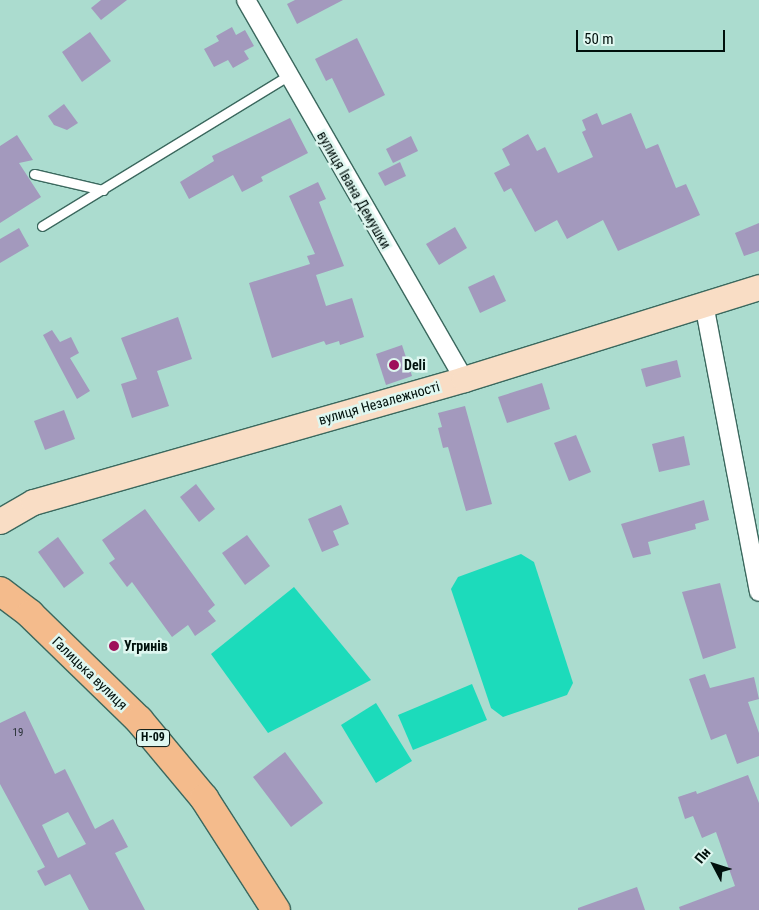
<!DOCTYPE html>
<meta charset="utf-8">
<style>
body{margin:0}
#map{position:relative;width:759px;height:910px;overflow:hidden;background:#abdccf;font-family:"Roboto Condensed",sans-serif}
div>[style]{position:absolute}
[style*='--x']{left:calc(var(--x)*1px);top:calc(var(--y)*1px);width:calc(var(--w)*1px);rotate:calc(var(--a)*1deg)}
.green>*{inset:0;background:#1cdbbb}
.building>*{inset:0;background:#a399bd}
.roads{filter:drop-shadow(1px 0 #3b685e) drop-shadow(-1px 0 #3b685e) drop-shadow(0 1px #3b685e) drop-shadow(0 -1px #3b685e)}
.lane>*{height:9px;margin:-4.5px;padding:0 4.5px;transform-origin:4.5px;border-radius:4.5px;background:#fff}
.street>*{height:18px;margin:-9px;padding:0 9px;transform-origin:9px;border-radius:9px;background:#fff}
.secondary>*{height:25px;margin:-12.5px;padding:0 12.5px;transform-origin:12.5px;border-radius:12.5px;background:#f9ddc5}
.primary>*{height:28px;margin:-14px;padding:0 14px;transform-origin:14px;border-radius:14px;background:#f4bb8c}
.dots>*{width:14px;height:14px;translate:-50% -50%;box-sizing:border-box;border:2px solid #dff7f0;border-radius:50%}
span{translate:-50% -50%;white-space:nowrap;text-align:center;line-height:1.15;-webkit-text-stroke:5px #dff7f0;paint-order:stroke}
.number-label{font-size:11px;color:#2a3238}
.number-label span{-webkit-text-stroke-width:0}
.shield-label span{padding:1px 4px;background:#dff7f0;border:1px solid;border-radius:4px;-webkit-text-stroke-width:0}
.shield-label{font-size:12px;color:#01100c;font-weight:700}
.street-label{font-size:14px;color:#01100c}
.poi-label{font-size:14px;color:#01100c;font-weight:700}
.left{translate:0 -50%;text-align:left}
.north{position:absolute;left:689px;top:840px;width:50px;height:50px;-webkit-text-stroke:4px #dff7f0;paint-order:stroke;rotate:310deg;font-size:14px;font-weight:700;line-height:20px;text-align:center;color:#01100c}
.north::after{content:'';display:block;margin:auto;width:18px;height:22px;background:#01100c;clip-path:polygon(50% 0,100% 100%,50% 72%,0 100%)}
.scale{position:absolute;left:576px;top:30px;width:149px;height:22px;box-sizing:border-box;border:2px solid #01100c;border-top:0;padding-left:6px;font-size:15px;line-height:18px;white-space:nowrap;color:#01100c;-webkit-text-stroke:4px #dff7f0;paint-order:stroke}
</style>
<div id="map">
<div class="green">
<i style="clip-path:polygon(521px 554px,534px 562px,573px 683px,567px 695px,503px 717px,491px 708px,451px 589px,458px 577px)"></i>
<i style="clip-path:polygon(294px 587px,371px 680px,268px 733px,211px 654px)"></i>
<i style="clip-path:polygon(472px 684px,487px 720px,413px 750px,398px 715px)"></i>
<i style="clip-path:polygon(376px 703px,412px 761px,376px 783px,341px 725px)"></i>
</div>
<div class="building">
<i style="clip-path:polygon(101px 0,127px 0,101px 20px,91px 8px)"></i>
<i style="clip-path:polygon(295px 0,343px 0,297px 24px,287px 4px)"></i>
<i style="clip-path:polygon(232px 27px,236px 35px,245px 30px,254px 46px,244px 51px,249px 59px,233px 68px,228px 60px,214px 67px,204px 49px,219px 41px,216px 36px)"></i>
<i style="clip-path:polygon(90px 32px,111px 61px,82px 82px,62px 52px)"></i>
<i style="clip-path:polygon(357px 38px,385px 95px,349px 113px,332px 78px,326px 81px,315px 59px)"></i>
<i style="clip-path:polygon(64px 104px,78px 123px,67px 130px,54px 125px,48px 116px)"></i>
<i style="clip-path:polygon(597px 113px,602px 125px,631px 113px,646px 149px,658px 144px,676px 188px,686px 184px,700px 215px,618px 251px,603px 220px,567px 239px,557px 220px,535px 232px,511px 188px,504px 192px,494px 173px,510px 165px,502px 149px,528px 134px,537px 151px,545px 147px,558px 173px,593px 157px,582px 132px,586px 130px,582px 120px)"></i>
<i style="clip-path:polygon(290px 118px,308px 153px,261px 177px,263px 181px,242px 192px,233px 175px,189px 199px,180px 182px,214px 161px,212px 156px)"></i>
<i style="clip-path:polygon(17px 135px,33px 160px,19px 163px,41px 197px,0 223px,0 146px)"></i>
<i style="clip-path:polygon(411px 136px,418px 151px,393px 163px,386px 149px)"></i>
<i style="clip-path:polygon(400px 162px,406px 176px,385px 186px,378px 173px)"></i>
<i style="clip-path:polygon(318px 182px,326px 199px,319px 202px,344px 266px,316px 275px,326px 306px,352px 298px,364px 337px,340px 345px,339px 341px,326px 345px,324px 341px,272px 358px,249px 283px,310px 264px,307px 256px,315px 254px,289px 196px)"></i>
<i style="clip-path:polygon(759px 223px,759px 251px,744px 256px,735px 233px)"></i>
<i style="clip-path:polygon(455px 227px,467px 248px,439px 265px,426px 244px)"></i>
<i style="clip-path:polygon(19px 228px,29px 246px,0 263px,0 239px)"></i>
<i style="clip-path:polygon(494px 275px,506px 301px,480px 313px,468px 287px)"></i>
<i style="clip-path:polygon(178px 317px,192px 359px,157px 371px,169px 406px,132px 418px,121px 384px,137px 379px,121px 338px)"></i>
<i style="clip-path:polygon(52px 330px,60px 342px,71px 337px,79px 353px,70px 358px,90px 391px,77px 399px,43px 335px)"></i>
<i style="clip-path:polygon(402px 345px,412px 376px,386px 385px,376px 354px)"></i>
<i style="clip-path:polygon(677px 360px,681px 377px,646px 387px,641px 369px)"></i>
<i style="clip-path:polygon(542px 383px,550px 409px,507px 423px,498px 397px)"></i>
<i style="clip-path:polygon(465px 406px,492px 504px,466px 511px,448px 447px,443px 448px,438px 428px,442px 427px,438px 413px)"></i>
<i style="clip-path:polygon(64px 410px,75px 439px,45px 450px,34px 421px)"></i>
<i style="clip-path:polygon(576px 435px,591px 472px,569px 481px,554px 443px)"></i>
<i style="clip-path:polygon(684px 436px,690px 465px,659px 472px,652px 444px)"></i>
<i style="clip-path:polygon(196px 484px,215px 509px,199px 522px,180px 497px)"></i>
<i style="clip-path:polygon(704px 500px,709px 520px,695px 524px,696px 529px,648px 542px,651px 554px,633px 558px,621px 524px)"></i>
<i style="clip-path:polygon(341px 505px,349px 524px,333px 531px,339px 545px,322px 552px,308px 519px)"></i>
<i style="clip-path:polygon(145px 509px,215px 605px,208px 611px,216px 621px,195px 636px,188px 625px,172px 637px,132px 582px,127px 587px,109px 563px,115px 559px,102px 540px)"></i>
<i style="clip-path:polygon(247px 535px,270px 566px,245px 585px,222px 553px)"></i>
<i style="clip-path:polygon(58px 537px,84px 573px,64px 588px,38px 552px)"></i>
<i style="clip-path:polygon(720px 583px,736px 648px,703px 659px,682px 592px)"></i>
<i style="clip-path:polygon(705px 674px,710px 688px,754px 677px,759px 699px,748px 702px,759px 733px,759px 756px,737px 764px,726px 734px,711px 740px,689px 679px)"></i>
<i style="clip-path:polygon(evenodd,25px 711px,55px 774px,65px 769px,95px 829px,113px 819px,128px 847px,115px 853px,145px 910px,89px 910px,70px 874px,45px 886px,37px 871px,45px 867px,0 784px,0 723px,25px 711px,68px 812px,86px 844px,58px 858px,42px 825px,68px 812px)"></i>
<i style="clip-path:polygon(285px 752px,323px 803px,291px 827px,253px 777px)"></i>
<i style="clip-path:polygon(748px 775px,759px 803px,759px 910px,680px 910px,679px 907px,735px 886px,716px 832px,702px 838px,693px 816px,685px 819px,678px 797px,696px 791px,697px 794px)"></i>
<i style="clip-path:polygon(637px 887px,645px 910px,578px 910px,578px 908px)"></i>
</div>
<div class="roads">
<div class="lane">
<i style="--x:34;--y:174;--w:71;--a:13.1"></i>
<i style="--x:42;--y:226;--w:288;--a:-31.4"></i>
</div>
<div class="street">
<i style="--x:246;--y:0;--w:437;--a:60.1"></i>
<i style="--x:704;--y:304;--w:293;--a:79.2"></i>
</div>
<div class="secondary">
<i style="--x:0;--y:521;--w:38;--a:-30"></i>
<i style="--x:33;--y:502;--w:448;--a:-15.9"></i>
<i style="--x:464;--y:379;--w:309;--a:-17.3"></i>
</div>
<div class="primary">
<i style="--x:0;--y:591;--w:38;--a:37"></i>
<i style="--x:30;--y:614;--w:152;--a:44.2"></i>
<i style="--x:139;--y:720;--w:102;--a:50.2"></i>
<i style="--x:204;--y:798;--w:133;--a:57.3"></i>
</div>
</div>
<div class="dots">
<i style="left:394px;top:365px;background:#9e0f59"></i>
<i style="left:114px;top:646px;background:#9e0f59"></i>
</div>
<div class="number-label">
<span style="left:18px;top:733px">19</span>
</div>
<div class="shield-label">
<span style="left:153px;top:738px">Н-09</span>
</div>
<div class="street-label">
<span style="left:354px;top:190px;rotate:60deg">вулиця Івана Демушки</span>
<span style="left:379px;top:403px;rotate:-16deg">вулиця Незалежності</span>
<span style="left:90px;top:673px;rotate:44deg">Галицька вулиця</span>
</div>
<div class="poi-label">
<span class="left" style="left:404px;top:365px">Deli</span>
<span class="left" style="left:124px;top:646px">Угринів</span>
</div>
<div class="north">Пн</div>
<div class="scale">50 m</div>
</div>
